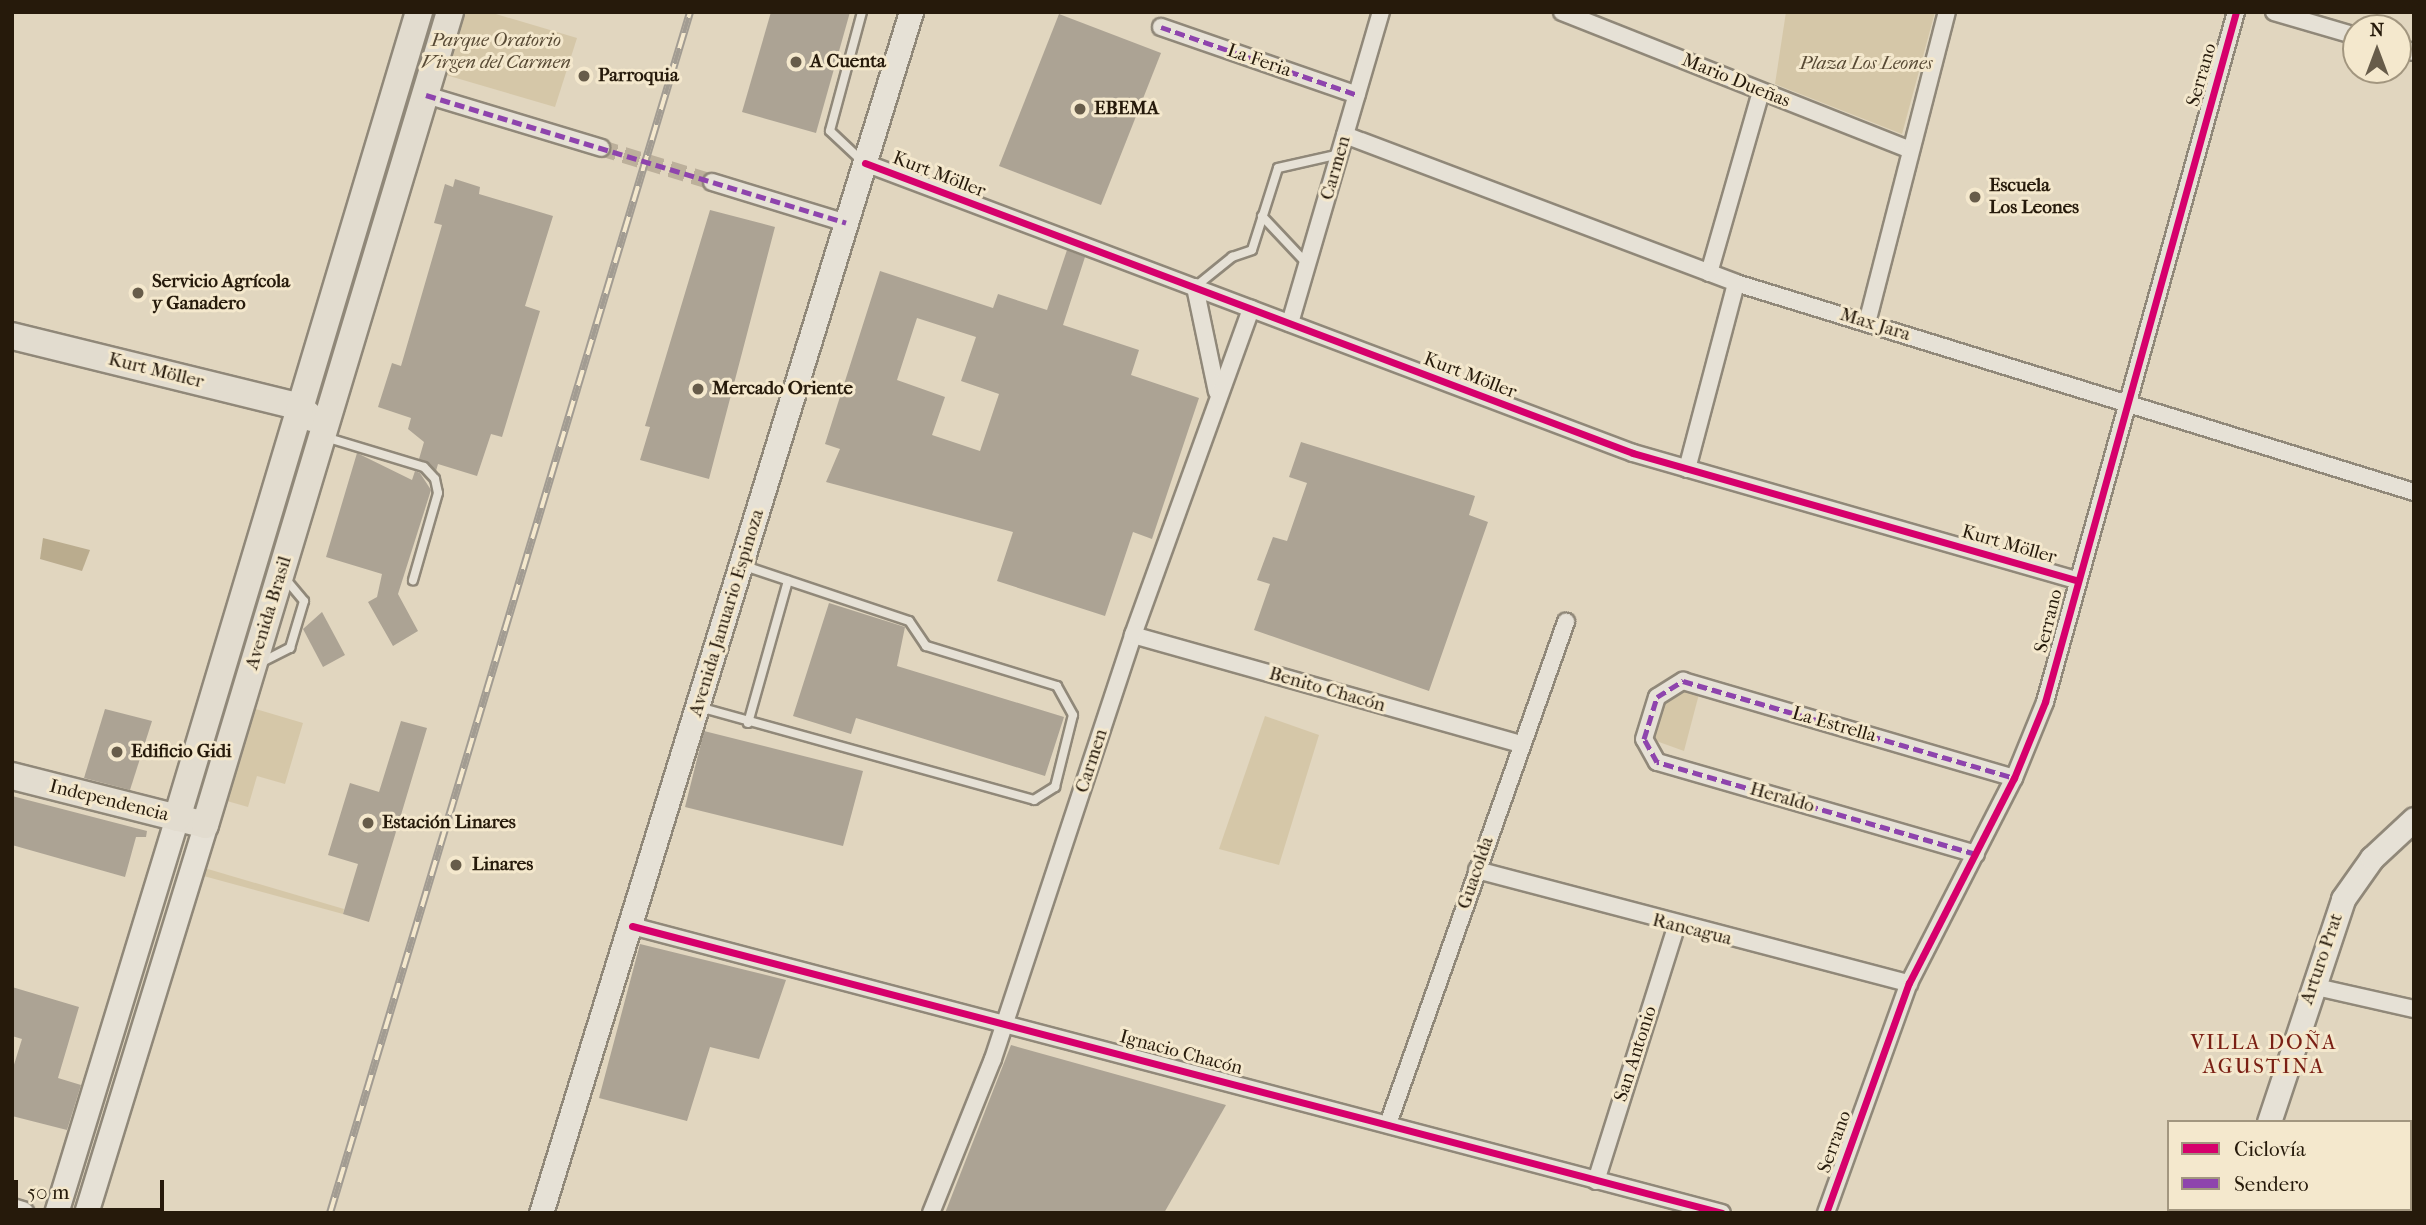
<!DOCTYPE html>
<meta charset="utf-8">
<style>
body{margin:0}
#map{position:relative;width:2426px;height:1225px;overflow:hidden;background:#e1d6bf;font-family:"IM FELL French Canon",serif}
div>[style]{position:absolute}
[style*='--x']{left:calc(var(--x)*1px);top:calc(var(--y)*1px);width:calc(var(--w)*1px);rotate:calc(var(--a)*1deg)}
.green>*{inset:0;background:#d5c7a8}
.water>*{inset:0;background:#baac8e}
.building>*{inset:0;background:#aca394}
.street-tunnel>*{height:16px;margin-top:-8px;transform-origin:0;background:repeating-linear-gradient(90deg,#bcb09b 0 16px,transparent 0 24px)}
.roads{filter:drop-shadow(2px 0 #908879) drop-shadow(-2px 0 #908879) drop-shadow(0 2px #908879) drop-shadow(0 -2px #908879)}
.lane>*{height:8px;margin:-4px;padding:0 4px;transform-origin:4px;border-radius:4px;background:#e6e1d6}
.street>*{height:16px;margin:-8px;padding:0 8px;transform-origin:8px;border-radius:8px;background:#e6e1d6}
.secondary>*{height:23px;margin:-11.5px;padding:0 11.5px;transform-origin:11.5px;border-radius:11.5px;background:#e6e1d6}
.primary>*{height:26px;margin:-13px;padding:0 13px;transform-origin:13px;border-radius:13px;background:#e2dccf}
.rail>*{height:8px;margin-top:-4px;transform-origin:0;background:repeating-linear-gradient(90deg,#f4e8cd 0 16px,#a29c92 0 32px);box-sizing:border-box;border-block:2px solid #a29c92}
.quiet>*{height:5px;margin-top:-2.5px;transform-origin:0;background:repeating-linear-gradient(90deg,#8e44ad 0 10px,transparent 0 15px)}
.cycleway>*{height:7px;margin:-3.5px;padding:0 3.5px;transform-origin:3.5px;border-radius:3.5px;background:#d6006c}
.dots>*{width:19px;height:19px;translate:-50% -50%;box-sizing:border-box;border:4px solid #f4e8cd;border-radius:50%}
span{translate:-50% -50%;white-space:nowrap;text-align:center;line-height:1.15;-webkit-text-stroke:6px #f4e8cd;paint-order:stroke}
.park-label{font-size:19px;color:#584a35;font-style:italic}
.street-label{font-size:19px;color:#261a0b}
.poi-label{font-size:19px;color:#261a0b;font-weight:700}
.left{translate:0 -50%;text-align:left}
.neighbourhood-label{font-size:21px;color:#7a1f14;letter-spacing:2px}
.frame{position:absolute;inset:0;border:14px solid #261a0b;pointer-events:none}
.legend{position:absolute;left:2167px;top:1120px;width:245px;height:91px;box-sizing:border-box;background:#f4e8cd;border:2px solid #a2967f;margin:0;padding:9px 12px;list-style:none;font-size:21px;color:#261a0b}
.legend li{display:flex;align-items:center;gap:14px;height:35px}
.legend b{width:35px;border:2px solid #a2967f}
.north{position:absolute;left:2342px;top:14px;width:70px;height:70px;box-sizing:border-box;background:#f4e8cd;border:2px solid #a2967f;border-radius:50%;rotate:0deg;font-size:19px;font-weight:700;line-height:28px;text-align:center;color:#261a0b}
.north::after{content:'';display:block;margin:auto;width:24px;height:32px;background:#675c4a;clip-path:polygon(50% 0,100% 100%,50% 72%,0 100%)}
.scale{position:absolute;left:14px;top:1180px;width:150px;height:32px;box-sizing:border-box;border:4px solid #261a0b;border-top:0;padding-left:9px;font-size:21px;line-height:24px;white-space:nowrap;color:#261a0b;-webkit-text-stroke:5px #f4e8cd;paint-order:stroke}
</style>
<div id="map">
<div class="green">
<i style="clip-path:polygon(457px 12px,489px 12px,577px 38px,555px 107px,439px 73px)"></i>
<i style="clip-path:polygon(1786px 12px,1935px 12px,1902px 134px,1775px 84px)"></i>
<i style="clip-path:polygon(1668px 686px,1699px 694px,1684px 751px,1648px 738px)"></i>
<i style="clip-path:polygon(252px 708px,303px 723px,285px 784px,257px 776px,248px 807px,220px 799px)"></i>
<i style="clip-path:polygon(1265px 716px,1319px 735px,1279px 865px,1219px 849px)"></i>
<i style="clip-path:polygon(201px 867px,344px 909px,343px 914px,200px 875px)"></i>
</div>
<div class="water">
<i style="clip-path:polygon(43px 538px,90px 550px,82px 571px,40px 559px)"></i>
</div>
<div class="building">
<i style="clip-path:polygon(771px 12px,850px 12px,816px 133px,742px 112px)"></i>
<i style="clip-path:polygon(1059px 14px,1161px 53px,1101px 205px,999px 166px)"></i>
<i style="clip-path:polygon(455px 179px,480px 187px,479px 194px,553px 216px,525px 306px,540px 311px,502px 437px,491px 434px,477px 476px,438px 464px,436px 471px,419px 459px,424px 442px,408px 429px,411px 418px,378px 407px,392px 363px,401px 366px,442px 225px,434px 223px,445px 184px,453px 187px)"></i>
<i style="clip-path:polygon(710px 210px,775px 227px,709px 479px,640px 460px,650px 427px,645px 426px)"></i>
<i style="clip-path:polygon(evenodd,1067px 250px,1085px 257px,1063px 325px,1139px 350px,1131px 375px,1199px 398px,1152px 539px,1133px 532px,1105px 616px,997px 581px,1013px 532px,826px 482px,840px 449px,825px 444px,880px 271px,993px 308px,998px 294px,1047px 310px,1067px 250px,917px 318px,976px 337px,961px 381px,999px 394px,980px 451px,932px 435px,945px 397px,897px 380px,917px 318px)"></i>
<i style="clip-path:polygon(1301px 442px,1475px 496px,1469px 515px,1488px 522px,1429px 691px,1254px 630px,1270px 584px,1257px 580px,1273px 537px,1287px 541px,1307px 483px,1289px 477px)"></i>
<i style="clip-path:polygon(357px 453px,412px 480px,415px 471px,420px 473px,431px 490px,398px 594px,418px 631px,393px 646px,368px 602px,377px 597px,382px 574px,326px 557px)"></i>
<i style="clip-path:polygon(829px 603px,905px 627px,897px 666px,1064px 717px,1045px 776px,856px 718px,851px 734px,793px 716px)"></i>
<i style="clip-path:polygon(322px 612px,345px 655px,323px 667px,303px 629px)"></i>
<i style="clip-path:polygon(105px 709px,152px 721px,130px 790px,84px 778px)"></i>
<i style="clip-path:polygon(401px 721px,427px 728px,369px 922px,343px 914px,358px 864px,328px 855px,350px 783px,379px 792px)"></i>
<i style="clip-path:polygon(704px 731px,863px 771px,843px 846px,685px 807px)"></i>
<i style="clip-path:polygon(12px 796px,147px 831px,146px 837px,136px 837px,125px 877px,12px 845px)"></i>
<i style="clip-path:polygon(640px 944px,786px 980px,759px 1059px,710px 1047px,687px 1121px,599px 1098px)"></i>
<i style="clip-path:polygon(12px 987px,79px 1007px,58px 1078px,81px 1085px,67px 1130px,12px 1116px,12px 1071px,22px 1039px,12px 1036px)"></i>
<i style="clip-path:polygon(1011px 1045px,1226px 1105px,1164px 1213px,945px 1213px)"></i>
</div>
<div class="street-tunnel">
<i style="--x:601;--y:148;--w:116;--a:17"></i>
</div>
<div class="roads">
<div class="lane">
<i style="--x:862;--y:12;--w:123;--a:105.1"></i>
<i style="--x:830;--y:131;--w:44;--a:43.2"></i>
<i style="--x:1262;--y:216;--w:66;--a:46.8"></i>
<i style="--x:1195;--y:287;--w:48;--a:-39"></i>
<i style="--x:1232;--y:257;--w:21;--a:-19"></i>
<i style="--x:1252;--y:250;--w:86;--a:-72.4"></i>
<i style="--x:1278;--y:168;--w:64;--a:-12.7"></i>
<i style="--x:325;--y:437;--w:103;--a:16.9"></i>
<i style="--x:424;--y:467;--w:16;--a:47"></i>
<i style="--x:435;--y:479;--w:14;--a:78"></i>
<i style="--x:438;--y:493;--w:91;--a:106"></i>
<i style="--x:260;--y:663;--w:34;--a:-27"></i>
<i style="--x:290;--y:648;--w:49;--a:-73.4"></i>
<i style="--x:304;--y:601;--w:31;--a:-130"></i>
<i style="--x:699;--y:707;--w:348;--a:15.5"></i>
<i style="--x:1034;--y:800;--w:25;--a:-32"></i>
<i style="--x:1055;--y:787;--w:74;--a:-76"></i>
<i style="--x:1073;--y:715;--w:33;--a:-119"></i>
<i style="--x:1057;--y:686;--w:137;--a:-163"></i>
<i style="--x:926;--y:646;--w:30;--a:-124"></i>
<i style="--x:909;--y:621;--w:176;--a:-161.5"></i>
<i style="--x:748;--y:723;--w:148;--a:-74.3"></i>
</div>
<div class="street">
<i style="--x:1562;--y:12;--w:374;--a:21.6"></i>
<i style="--x:2274;--y:12;--w:85;--a:16.3"></i>
<i style="--x:1161;--y:27;--w:207;--a:19.1"></i>
<i style="--x:2398;--y:48;--w:16;--a:14"></i>
<i style="--x:426;--y:95;--w:183;--a:16.8"></i>
<i style="--x:1345;--y:135;--w:418;--a:20.7"></i>
<i style="--x:1736;--y:283;--w:709;--a:17.13"></i>
<i style="--x:865;--y:163;--w:821;--a:20.69"></i>
<i style="--x:1633;--y:453;--w:461;--a:16"></i>
<i style="--x:712;--y:182;--w:140;--a:17"></i>
<i style="--x:1709;--y:273;--w:188;--a:-74"></i>
<i style="--x:1195;--y:287;--w:107;--a:78.2"></i>
<i style="--x:1290;--y:323;--w:324;--a:-73.7"></i>
<i style="--x:1867;--y:323;--w:321;--a:-75.6"></i>
<i style="--x:1687;--y:469;--w:192;--a:-75.2"></i>
<i style="--x:1133;--y:635;--w:403;--a:15.7"></i>
<i style="--x:1976;--y:854;--w:332;--a:-163.9"></i>
<i style="--x:1657;--y:762;--w:26;--a:-119"></i>
<i style="--x:1644;--y:739;--w:44;--a:-72.8"></i>
<i style="--x:1657;--y:697;--w:31;--a:-32"></i>
<i style="--x:1683;--y:681;--w:345;--a:16.3"></i>
<i style="--x:1477;--y:870;--w:447;--a:14.7"></i>
<i style="--x:632;--y:926;--w:1127;--a:14.75"></i>
<i style="--x:2312;--y:986;--w:105;--a:12.7"></i>
<i style="--x:1388;--y:1124;--w:533;--a:-70.48"></i>
<i style="--x:1596;--y:1181;--w:266;--a:-72.5"></i>
<i style="--x:931;--y:1213;--w:166;--a:-68.1"></i>
<i style="--x:993;--y:1059;--w:447;--a:-71.7"></i>
<i style="--x:1133;--y:635;--w:347;--a:-70.1"></i>
<i style="--x:1826;--y:1213;--w:245;--a:-70.2"></i>
<i style="--x:1909;--y:983;--w:230;--a:-62.9"></i>
<i style="--x:2014;--y:778;--w:82;--a:-67.8"></i>
<i style="--x:2045;--y:702;--w:716;--a:-74.53"></i>
</div>
<div class="secondary">
<i style="--x:2269;--y:1122;--w:235;--a:-71.6"></i>
<i style="--x:2343;--y:899;--w:50;--a:-54.7"></i>
<i style="--x:2372;--y:858;--w:57;--a:-42.9"></i>
<i style="--x:12;--y:1210;--w:10;--a:17"></i>
<i style="--x:56;--y:1213;--w:413;--a:-73"></i>
<i style="--x:86;--y:1213;--w:406;--a:-72.9"></i>
<i style="--x:541;--y:1213;--w:1257;--a:-72.88"></i>
<i style="--x:2241;--y:1213;--w:4;--a:-76"></i>
</div>
<div class="primary">
<i style="--x:12;--y:336;--w:297;--a:13.8"></i>
<i style="--x:300;--y:407;--w:16;--a:43"></i>
<i style="--x:12;--y:776;--w:199;--a:14.2"></i>
<i style="--x:205;--y:825;--w:849;--a:-73.23"></i>
<i style="--x:177;--y:818;--w:842;--a:-73.29"></i>
</div>
</div>
<div class="rail">
<i style="--x:330;--y:1213;--w:1254;--a:-73.31"></i>
</div>
<div class="quiet">
<i style="--x:1161;--y:27;--w:207;--a:19.1"></i>
<i style="--x:426;--y:95;--w:439;--a:16.9"></i>
<i style="--x:1976;--y:854;--w:332;--a:-163.9"></i>
<i style="--x:1657;--y:762;--w:26;--a:-119"></i>
<i style="--x:1644;--y:739;--w:44;--a:-72.8"></i>
<i style="--x:1657;--y:697;--w:31;--a:-32"></i>
<i style="--x:1683;--y:681;--w:345;--a:16.3"></i>
</div>
<div class="cycleway">
<i style="--x:865;--y:163;--w:821;--a:20.69"></i>
<i style="--x:1633;--y:453;--w:461;--a:16"></i>
<i style="--x:632;--y:926;--w:1127;--a:14.75"></i>
<i style="--x:1826;--y:1213;--w:245;--a:-70.2"></i>
<i style="--x:1909;--y:983;--w:230;--a:-62.9"></i>
<i style="--x:2014;--y:778;--w:82;--a:-67.8"></i>
<i style="--x:2045;--y:702;--w:716;--a:-74.53"></i>
</div>
<div class="dots">
<i style="left:796px;top:62px;background:#675c4a"></i>
<i style="left:584px;top:76px;background:#675c4a"></i>
<i style="left:1080px;top:109px;background:#675c4a"></i>
<i style="left:1975px;top:197px;background:#675c4a"></i>
<i style="left:138px;top:293px;background:#675c4a"></i>
<i style="left:698px;top:389px;background:#675c4a"></i>
<i style="left:117px;top:752px;background:#675c4a"></i>
<i style="left:368px;top:823px;background:#675c4a"></i>
<i style="left:456px;top:865px;background:#675c4a"></i>
</div>
<div class="park-label">
<span style="left:496px;top:52px">Parque Oratorio<br>Virgen del Carmen</span>
<span style="left:1866px;top:64px">Plaza Los Leones</span>
</div>
<div class="street-label">
<span style="left:1259px;top:61px;rotate:19deg">La Feria</span>
<span style="left:2202px;top:75px;rotate:-74deg">Serrano</span>
<span style="left:1736px;top:81px;rotate:22deg">Mario Dueñas</span>
<span style="left:1336px;top:168px;rotate:-74deg">Carmen</span>
<span style="left:939px;top:175px;rotate:21deg">Kurt Möller</span>
<span style="left:1875px;top:325px;rotate:17deg">Max Jara</span>
<span style="left:156px;top:371px;rotate:14deg">Kurt Möller</span>
<span style="left:1470px;top:376px;rotate:21deg">Kurt Möller</span>
<span style="left:2009px;top:545px;rotate:16deg">Kurt Möller</span>
<span style="left:269px;top:613px;rotate:-73deg">Avenida Brasil</span>
<span style="left:727px;top:613px;rotate:-73deg">Avenida Januario Espinoza</span>
<span style="left:2049px;top:621px;rotate:-76deg">Serrano</span>
<span style="left:1327px;top:690px;rotate:16deg">Benito Chacón</span>
<span style="left:1834px;top:725px;rotate:16deg">La Estrella</span>
<span style="left:1092px;top:761px;rotate:-72deg">Carmen</span>
<span style="left:1782px;top:798px;rotate:16deg">Heraldo</span>
<span style="left:109px;top:801px;rotate:14deg">Independencia</span>
<span style="left:1476px;top:873px;rotate:-71deg">Guacolda</span>
<span style="left:1692px;top:930px;rotate:14deg">Rancagua</span>
<span style="left:2322px;top:959px;rotate:-71deg">Arturo Prat</span>
<span style="left:1181px;top:1053px;rotate:15deg">Ignacio Chacón</span>
<span style="left:1636px;top:1054px;rotate:-72deg">San Antonio</span>
<span style="left:1835px;top:1142px;rotate:-70deg">Serrano</span>
</div>
<div class="poi-label">
<span class="left" style="left:810px;top:62px">A Cuenta</span>
<span class="left" style="left:598px;top:76px">Parroquia</span>
<span class="left" style="left:1094px;top:109px">EBEMA</span>
<span class="left" style="left:1989px;top:197px">Escuela<br>Los Leones</span>
<span class="left" style="left:152px;top:293px">Servicio Agrícola<br>y Ganadero</span>
<span class="left" style="left:712px;top:389px">Mercado Oriente</span>
<span class="left" style="left:131px;top:752px">Edificio Gidi</span>
<span class="left" style="left:382px;top:823px">Estación Linares</span>
<span class="left" style="left:472px;top:865px">Linares</span>
</div>
<div class="neighbourhood-label">
<span style="left:2264px;top:1054px">VILLA DOÑA<br>AGUSTINA</span>
</div>
<div class="frame"></div>
<ul class="legend">
<li><b style="height:9px;background:#d6006c"></b>Ciclovía</li>
<li><b style="height:9px;background:#8e44ad"></b>Sendero</li>
</ul>
<div class="north">N</div>
<div class="scale">50 m</div>
</div>
